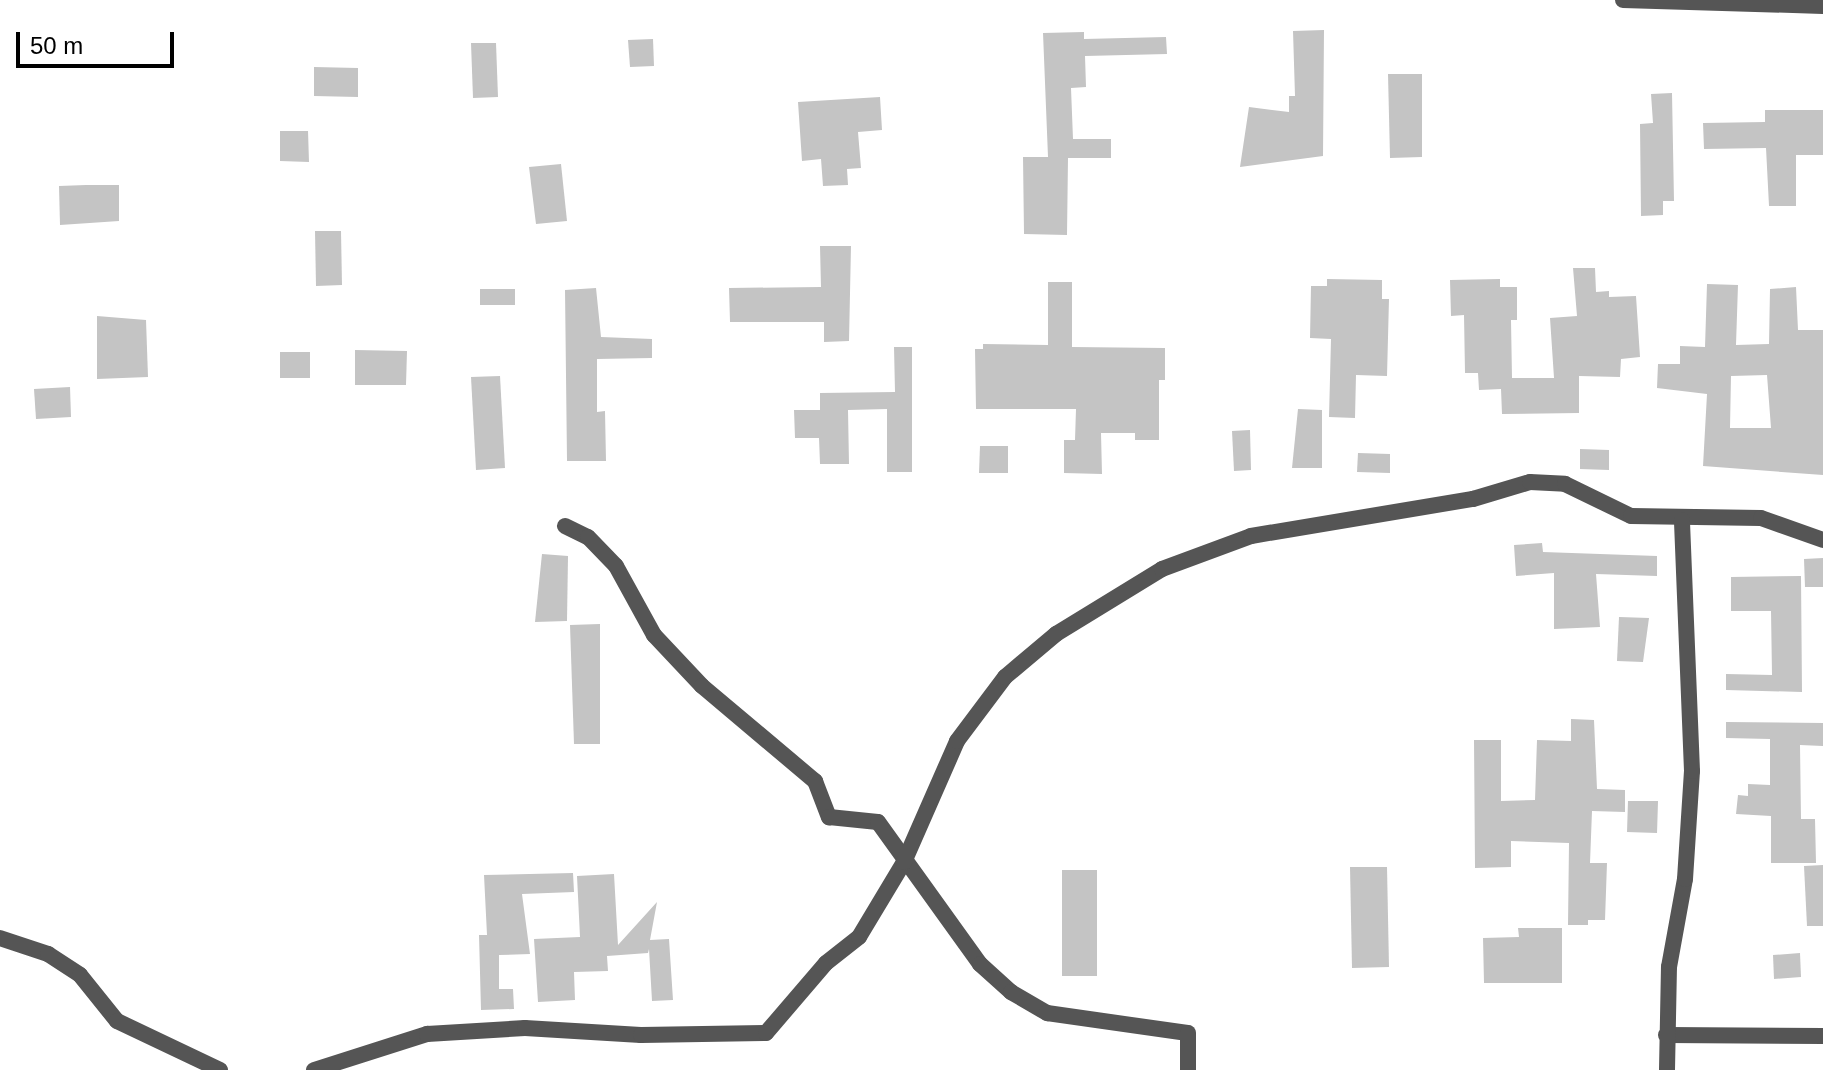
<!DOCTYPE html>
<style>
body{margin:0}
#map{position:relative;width:1823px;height:1070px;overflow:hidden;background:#fff;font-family:Arial,sans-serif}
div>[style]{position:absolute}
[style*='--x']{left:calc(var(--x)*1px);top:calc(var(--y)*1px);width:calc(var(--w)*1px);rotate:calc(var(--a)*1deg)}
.building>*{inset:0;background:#c4c4c4}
.minor>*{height:16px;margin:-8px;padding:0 8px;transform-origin:8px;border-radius:8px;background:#555}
span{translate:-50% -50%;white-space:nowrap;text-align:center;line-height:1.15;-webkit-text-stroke:6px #fff;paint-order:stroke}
.scale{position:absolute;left:16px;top:32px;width:158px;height:36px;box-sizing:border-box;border:4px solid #000;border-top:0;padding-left:10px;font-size:24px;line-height:28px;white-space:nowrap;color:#000;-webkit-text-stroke:6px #fff;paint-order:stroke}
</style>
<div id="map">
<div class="building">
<i style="clip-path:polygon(1324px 30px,1323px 156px,1240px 167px,1249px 107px,1289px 112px,1289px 96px,1295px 96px,1293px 31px)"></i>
<i style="clip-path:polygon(1084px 32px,1084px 39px,1166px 37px,1167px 54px,1085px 56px,1086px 87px,1071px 88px,1073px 139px,1111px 139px,1111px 158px,1068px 158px,1067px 235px,1024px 234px,1023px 157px,1048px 157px,1043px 33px)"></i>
<i style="clip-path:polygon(653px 39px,654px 66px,630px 67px,628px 40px)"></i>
<i style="clip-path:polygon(471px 43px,496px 43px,498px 97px,473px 98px)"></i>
<i style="clip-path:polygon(314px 67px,358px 68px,358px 97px,314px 96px)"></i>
<i style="clip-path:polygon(1388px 74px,1422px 74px,1422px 157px,1390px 158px)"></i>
<i style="clip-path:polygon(1672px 93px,1674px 201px,1663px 201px,1663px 215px,1641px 216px,1640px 124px,1653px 123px,1651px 94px)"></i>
<i style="clip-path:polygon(880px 97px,882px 130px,858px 132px,861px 168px,847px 169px,848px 185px,823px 186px,821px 159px,802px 161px,798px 102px)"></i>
<i style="clip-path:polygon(1765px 110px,1823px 110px,1823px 155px,1796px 155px,1796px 206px,1769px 206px,1766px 148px,1704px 149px,1703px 123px,1765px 122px)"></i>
<i style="clip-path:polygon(280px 131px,308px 131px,309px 162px,280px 161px)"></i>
<i style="clip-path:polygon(561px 164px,567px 221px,536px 224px,529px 167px)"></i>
<i style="clip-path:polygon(86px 185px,119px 185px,119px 221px,60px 225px,59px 186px)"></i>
<i style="clip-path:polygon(315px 231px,341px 231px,342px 285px,316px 286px)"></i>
<i style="clip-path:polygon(820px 246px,851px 246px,849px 341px,824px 342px,824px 322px,730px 322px,729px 288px,821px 287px)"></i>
<i style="clip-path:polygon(1573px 268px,1595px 268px,1596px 292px,1609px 291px,1609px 297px,1636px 296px,1640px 357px,1621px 359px,1620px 377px,1579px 376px,1579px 413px,1502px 414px,1501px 389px,1479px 390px,1478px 373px,1465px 373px,1464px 315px,1451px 316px,1450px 280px,1500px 279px,1500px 287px,1517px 287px,1517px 320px,1511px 320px,1512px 378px,1554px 378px,1550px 318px,1577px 316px)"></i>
<i style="clip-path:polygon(1327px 279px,1382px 280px,1382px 299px,1389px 299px,1387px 376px,1356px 375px,1355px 418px,1329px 417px,1331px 339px,1310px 338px,1311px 286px,1327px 286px)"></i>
<i style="clip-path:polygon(1048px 282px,1072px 282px,1072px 347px,1165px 348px,1165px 380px,1159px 380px,1159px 440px,1135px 440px,1135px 433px,1101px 433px,1102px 474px,1064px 473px,1064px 440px,1075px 440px,1076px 409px,976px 409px,975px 349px,983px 349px,983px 344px,1048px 345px)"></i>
<i style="clip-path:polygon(evenodd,1707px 284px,1738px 285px,1736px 345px,1769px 344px,1770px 289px,1796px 287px,1798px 330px,1823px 330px,1823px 475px,1703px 466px,1707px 394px,1657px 388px,1658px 364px,1680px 364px,1680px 346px,1705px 347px,1707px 284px,1767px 375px,1771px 428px,1730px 428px,1731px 376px,1767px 375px)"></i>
<i style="clip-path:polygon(596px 288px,601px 337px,652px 339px,652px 358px,597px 359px,597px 412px,605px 411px,606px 461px,567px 461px,565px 290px)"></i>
<i style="clip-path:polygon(480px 289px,515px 289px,515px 305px,480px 305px)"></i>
<i style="clip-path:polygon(97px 316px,146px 320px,148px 377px,97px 379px)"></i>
<i style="clip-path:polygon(894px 347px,912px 347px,912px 472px,887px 472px,887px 409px,848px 410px,849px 464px,820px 464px,819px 438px,795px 438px,794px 410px,820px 410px,820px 393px,895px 392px)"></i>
<i style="clip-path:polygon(355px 350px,407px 351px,406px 385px,355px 385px)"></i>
<i style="clip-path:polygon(280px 352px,310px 352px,310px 378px,280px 378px)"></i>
<i style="clip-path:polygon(500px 376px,505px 468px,476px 470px,471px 377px)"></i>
<i style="clip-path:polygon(70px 387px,71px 417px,36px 419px,34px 389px)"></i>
<i style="clip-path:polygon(1298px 409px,1322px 410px,1322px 468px,1292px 468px)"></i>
<i style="clip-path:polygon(1250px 430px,1251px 470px,1234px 471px,1232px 431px)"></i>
<i style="clip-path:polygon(980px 446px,1008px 446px,1008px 473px,979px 473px)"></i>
<i style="clip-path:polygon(1580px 449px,1609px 450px,1609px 470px,1580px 469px)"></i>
<i style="clip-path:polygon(1358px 453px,1390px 454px,1390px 473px,1357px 472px)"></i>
<i style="clip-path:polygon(1542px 543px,1543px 552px,1657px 556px,1657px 576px,1596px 574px,1600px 627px,1554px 629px,1554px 573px,1516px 576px,1514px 545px)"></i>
<i style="clip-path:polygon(542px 554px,568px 556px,567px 621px,535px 622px)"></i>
<i style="clip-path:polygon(1823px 558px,1823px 587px,1805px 587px,1804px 559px)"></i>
<i style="clip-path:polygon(1801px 576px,1802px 692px,1726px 690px,1726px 674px,1772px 675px,1771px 611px,1731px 611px,1731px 577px)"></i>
<i style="clip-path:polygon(1619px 617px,1649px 618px,1643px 662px,1617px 661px)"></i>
<i style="clip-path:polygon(600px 624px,600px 744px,574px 744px,570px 625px)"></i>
<i style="clip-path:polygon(1571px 719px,1594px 720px,1597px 789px,1625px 790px,1625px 812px,1592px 811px,1590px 863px,1607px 863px,1605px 920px,1588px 920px,1588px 925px,1568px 925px,1569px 843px,1511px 841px,1511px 867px,1475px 868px,1474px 740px,1501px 740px,1501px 801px,1535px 800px,1537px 740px,1571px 741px)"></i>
<i style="clip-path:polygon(1726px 722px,1823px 723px,1823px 746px,1800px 745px,1801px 819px,1815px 819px,1816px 863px,1771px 863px,1771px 816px,1736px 814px,1738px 795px,1748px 796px,1748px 784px,1770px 785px,1770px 739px,1726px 738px)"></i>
<i style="clip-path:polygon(1628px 801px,1658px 801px,1657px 833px,1627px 832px)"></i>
<i style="clip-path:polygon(1823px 865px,1823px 926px,1807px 926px,1804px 866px)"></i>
<i style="clip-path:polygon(1350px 867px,1387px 867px,1389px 967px,1352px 968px)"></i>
<i style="clip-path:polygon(1062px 870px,1097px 870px,1097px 976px,1062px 976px)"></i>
<i style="clip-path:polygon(573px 873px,574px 892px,522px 894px,530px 954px,499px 955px,499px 989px,513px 989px,514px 1009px,481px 1010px,479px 935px,487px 935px,484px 875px)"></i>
<i style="clip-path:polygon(614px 874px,618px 945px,657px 902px,650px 940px,669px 939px,673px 1000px,652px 1001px,649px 949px,648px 953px,607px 956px,608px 971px,574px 972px,575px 1000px,538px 1002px,534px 939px,580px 937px,577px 876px)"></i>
<i style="clip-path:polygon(1518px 928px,1562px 928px,1562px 983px,1484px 983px,1483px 938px,1519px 937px)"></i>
<i style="clip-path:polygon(1800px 953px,1801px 977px,1774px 979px,1773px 955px)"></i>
</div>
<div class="minor">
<i style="--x:1623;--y:0;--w:200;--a:1.7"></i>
<i style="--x:565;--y:526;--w:25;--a:26"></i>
<i style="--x:588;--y:537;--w:40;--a:46"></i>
<i style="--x:616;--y:566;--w:79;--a:61.2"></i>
<i style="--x:654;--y:635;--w:70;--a:46.7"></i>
<i style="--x:702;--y:686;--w:148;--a:40.1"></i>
<i style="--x:815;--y:781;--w:39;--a:69"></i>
<i style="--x:829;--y:817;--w:49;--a:5.8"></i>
<i style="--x:878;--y:822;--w:175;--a:54.3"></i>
<i style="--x:980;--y:964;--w:42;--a:42.1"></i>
<i style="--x:1011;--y:992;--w:42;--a:30.3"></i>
<i style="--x:1047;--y:1013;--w:142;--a:8.1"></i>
<i style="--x:1188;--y:1033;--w:37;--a:90"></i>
<i style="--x:0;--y:938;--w:51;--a:18.4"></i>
<i style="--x:48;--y:954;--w:38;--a:33"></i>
<i style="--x:80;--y:975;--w:59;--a:51.2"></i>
<i style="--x:117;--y:1021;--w:114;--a:25.4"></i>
<i style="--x:1666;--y:1035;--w:157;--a:0.4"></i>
<i style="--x:314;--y:1070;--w:119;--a:-17.7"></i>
<i style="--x:427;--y:1034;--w:98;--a:-3.5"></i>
<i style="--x:525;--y:1028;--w:116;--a:3.5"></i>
<i style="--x:641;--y:1035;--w:125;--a:-0.9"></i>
<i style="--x:766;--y:1033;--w:92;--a:-49.4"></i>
<i style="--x:826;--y:963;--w:42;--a:-38.2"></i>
<i style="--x:859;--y:937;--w:87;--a:-59"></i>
<i style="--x:904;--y:862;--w:132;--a:-66.3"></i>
<i style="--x:957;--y:741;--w:80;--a:-53.1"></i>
<i style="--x:1005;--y:677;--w:67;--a:-40.1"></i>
<i style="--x:1056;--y:634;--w:124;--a:-31.5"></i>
<i style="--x:1162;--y:569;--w:95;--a:-20.3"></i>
<i style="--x:1251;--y:536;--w:225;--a:-9.5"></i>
<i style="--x:1473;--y:499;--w:59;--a:-16.6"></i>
<i style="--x:1530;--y:482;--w:35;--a:3"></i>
<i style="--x:1565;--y:484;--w:73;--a:25.9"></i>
<i style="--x:1631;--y:516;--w:130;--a:0.9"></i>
<i style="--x:1761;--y:518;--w:66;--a:19.5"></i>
<i style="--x:1667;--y:1070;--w:103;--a:-88.9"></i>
<i style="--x:1669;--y:967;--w:89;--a:-79.7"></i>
<i style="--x:1685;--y:879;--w:108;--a:-86.3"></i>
<i style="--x:1692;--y:771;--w:251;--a:-92.3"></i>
</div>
<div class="scale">50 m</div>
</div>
